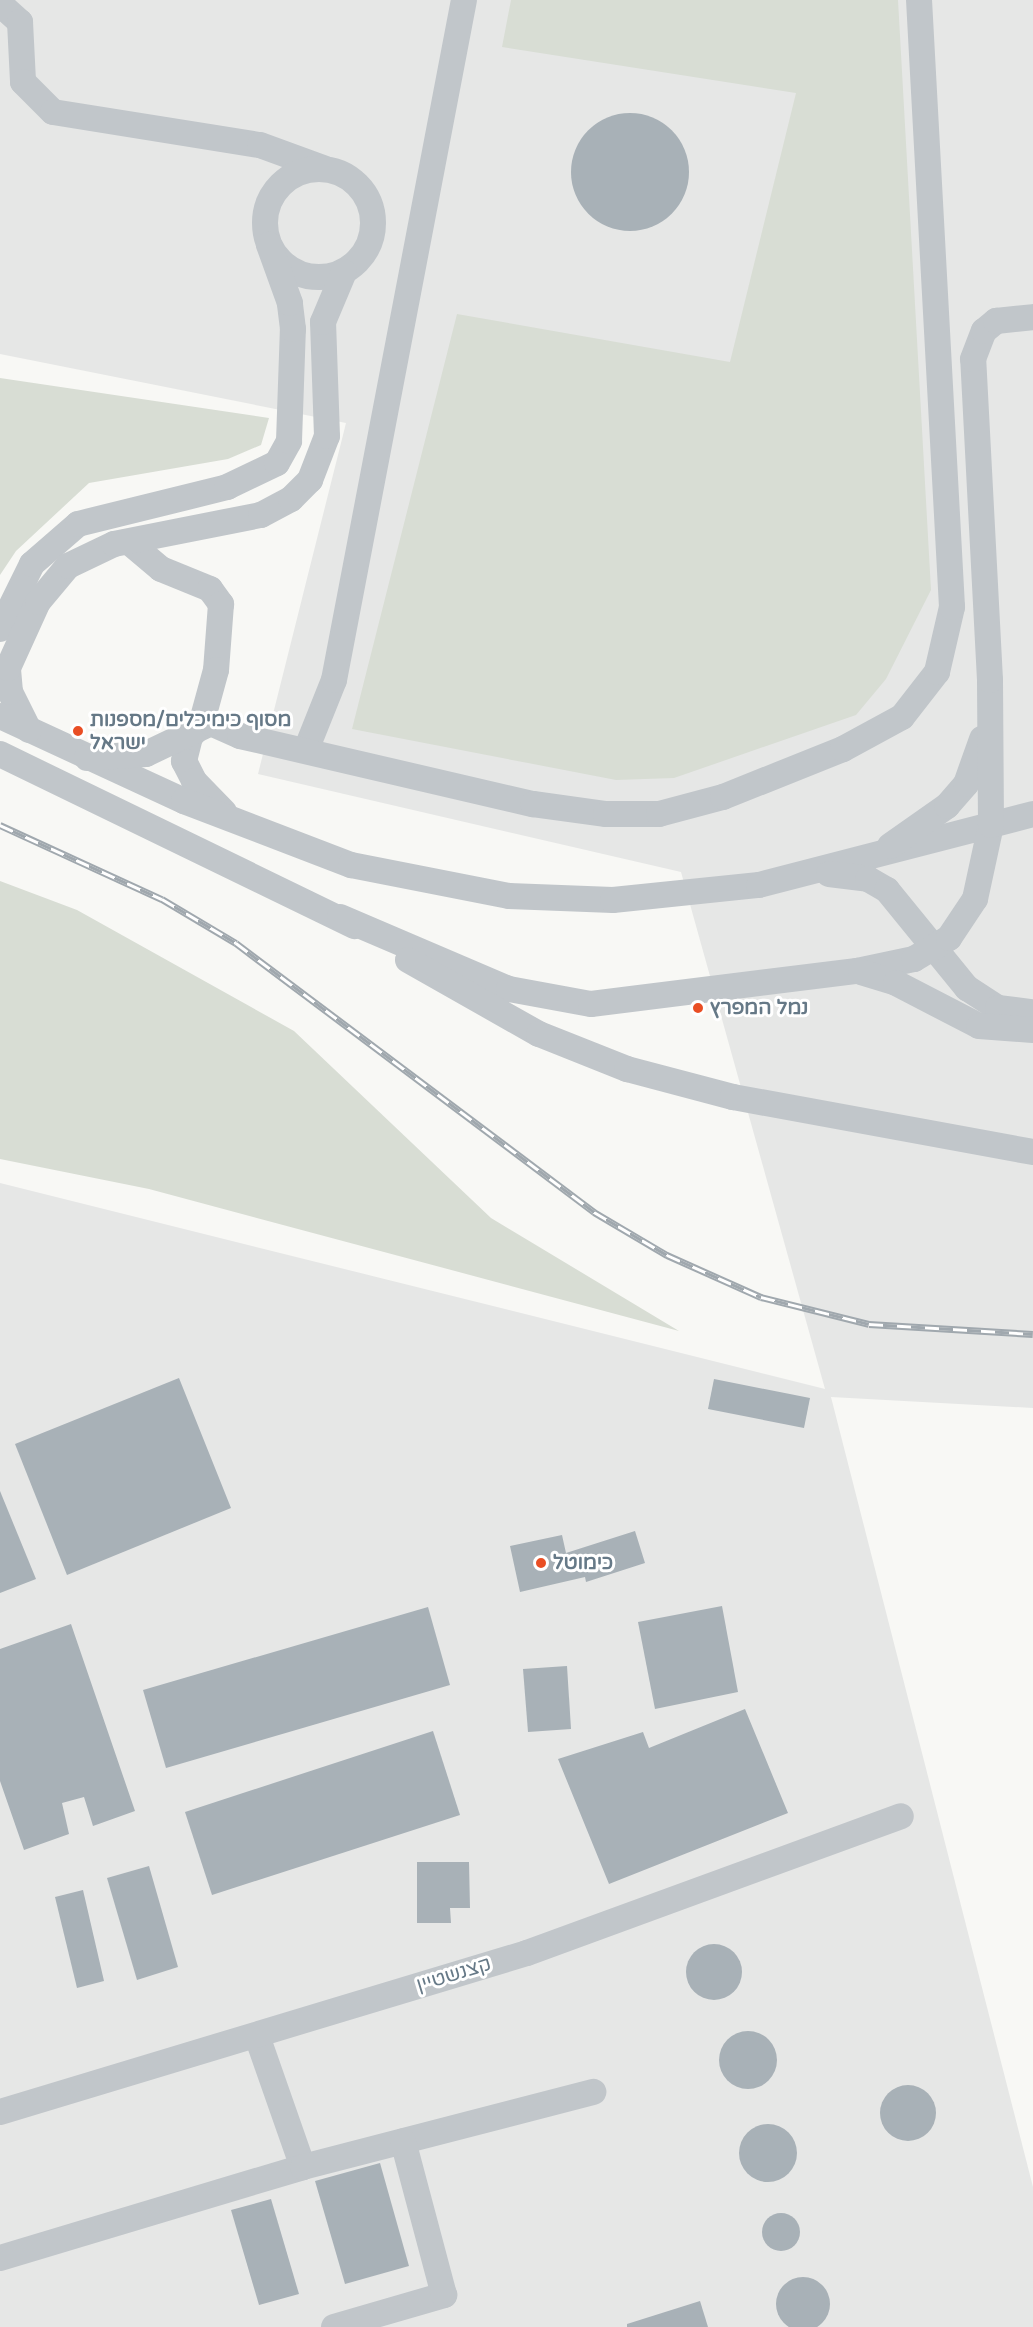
<!DOCTYPE html>
<meta charset="utf-8">
<style>
body{margin:0}
#map{position:relative;width:1033px;height:2327px;overflow:hidden;background:#f8f8f5;font-family:"Varela Round",Heebo,sans-serif}
div>[style]{position:absolute}
[style*='--x']{left:calc(var(--x)*1px);top:calc(var(--y)*1px);width:calc(var(--w)*1px);rotate:calc(var(--a)*1deg)}
.built>*{inset:0;background:#e6e7e6}
.green>*{inset:0;background:#d8ddd4}
.building>*{inset:0;background:#a8b1b7}
.round{border-radius:50%}
.minor>*{height:26px;margin:-13px;padding:0 13px;transform-origin:13px;border-radius:13px;background:#c1c6ca}
.minor>.ring{margin:-13px;padding:0;box-sizing:content-box;background:none;border:26px solid #c1c6ca;border-radius:50%}
.rail>*{height:7px;margin-top:-3.5px;transform-origin:0;background:repeating-linear-gradient(90deg,#fff 0 14px,#a0a8ae 0 28px);box-sizing:border-box;border-block:2px solid #a0a8ae}
.dots>*{width:16px;height:16px;translate:-50% -50%;box-sizing:border-box;border:3px solid #fff;border-radius:50%}
span{translate:-50% -50%;white-space:nowrap;text-align:center;line-height:1.15;-webkit-text-stroke:6px #fff;paint-order:stroke}
.poi-label{font-size:20px;color:#667987;font-weight:700}
.left{translate:0 -50%;text-align:left}
.street-label{font-size:20px;color:#667987}
</style>
<div id="map">
<div class="built">
<i style="clip-path:polygon(0 0,1033px 0,1033px 1408px,831px 1397px,1033px 2187px,1033px 2327px,0 2327px,0 1183px,825px 1389px,681px 872px,258px 774px,346px 423px,0 354px)"></i>
</div>
<div class="green">
<i style="clip-path:polygon(511px 0,898px 0,931px 590px,886px 679px,856px 715px,674px 778px,616px 780px,352px 729px,457px 314px,730px 362px,796px 93px,502px 47px)"></i>
<i style="clip-path:polygon(0 378px,269px 418px,261px 445px,228px 459px,89px 483px,16px 551px,0 575px)"></i>
<i style="clip-path:polygon(0 881px,77px 910px,294px 1031px,491px 1218px,679px 1331px,149px 1189px,0 1159px)"></i>
</div>
<div class="building">
<i class="round" style="left:571px;top:113px;width:118px;height:118px"></i>
<i style="clip-path:polygon(179px 1378px,231px 1508px,67px 1575px,15px 1444px)"></i>
<i style="clip-path:polygon(714px 1379px,810px 1398px,804px 1428px,708px 1409px)"></i>
<i style="clip-path:polygon(0 1491px,36px 1579px,0 1593px)"></i>
<i style="clip-path:polygon(635px 1531px,645px 1563px,586px 1582px,585px 1577px,520px 1592px,510px 1546px,562px 1535px,566px 1553px)"></i>
<i style="clip-path:polygon(722px 1606px,738px 1692px,655px 1709px,638px 1622px)"></i>
<i style="clip-path:polygon(428px 1607px,450px 1685px,166px 1768px,143px 1690px)"></i>
<i style="clip-path:polygon(71px 1624px,135px 1811px,93px 1826px,84px 1797px,62px 1803px,69px 1834px,24px 1850px,0 1781px,0 1649px)"></i>
<i style="clip-path:polygon(567px 1666px,571px 1729px,528px 1732px,523px 1669px)"></i>
<i style="clip-path:polygon(745px 1709px,788px 1813px,609px 1884px,558px 1759px,643px 1732px,649px 1748px)"></i>
<i style="clip-path:polygon(433px 1731px,460px 1815px,212px 1895px,185px 1812px)"></i>
<i style="clip-path:polygon(417px 1862px,469px 1862px,470px 1908px,450px 1908px,451px 1923px,417px 1923px)"></i>
<i style="clip-path:polygon(149px 1866px,178px 1967px,137px 1980px,107px 1878px)"></i>
<i style="clip-path:polygon(83px 1890px,104px 1981px,77px 1988px,55px 1897px)"></i>
<i class="round" style="left:686px;top:1944px;width:56px;height:56px"></i>
<i class="round" style="left:719px;top:2031px;width:58px;height:58px"></i>
<i class="round" style="left:880px;top:2085px;width:56px;height:56px"></i>
<i class="round" style="left:739px;top:2124px;width:58px;height:58px"></i>
<i style="clip-path:polygon(380px 2163px,409px 2266px,345px 2284px,315px 2181px)"></i>
<i style="clip-path:polygon(271px 2199px,299px 2294px,259px 2305px,231px 2210px)"></i>
<i class="round" style="left:762px;top:2213px;width:38px;height:38px"></i>
<i class="round" style="left:776px;top:2277px;width:54px;height:54px"></i>
<i style="clip-path:polygon(700px 2301px,708px 2327px,627px 2327px,627px 2324px)"></i>
</div>
<div class="minor">
<i style="--x:0;--y:4;--w:27;--a:42"></i>
<i style="--x:20;--y:22;--w:60;--a:87.1"></i>
<i style="--x:23;--y:82;--w:42;--a:45"></i>
<i style="--x:53;--y:112;--w:210;--a:9.1"></i>
<i style="--x:260;--y:145;--w:67;--a:20.1"></i>
<i class="ring" style="left:265px;top:169px;width:82px;height:82px"></i>
<i style="--x:129;--y:542;--w:42;--a:40.2"></i>
<i style="--x:161;--y:569;--w:53;--a:22.2"></i>
<i style="--x:210;--y:589;--w:19;--a:54"></i>
<i style="--x:221;--y:604;--w:66;--a:94.3"></i>
<i style="--x:216;--y:670;--w:57;--a:105.3"></i>
<i style="--x:201;--y:725;--w:16;--a:133"></i>
<i style="--x:190;--y:737;--w:25;--a:104"></i>
<i style="--x:184;--y:761;--w:22;--a:63"></i>
<i style="--x:194;--y:781;--w:43;--a:45.9"></i>
<i style="--x:0;--y:629;--w:72;--a:-63.8"></i>
<i style="--x:32;--y:564;--w:61;--a:-41"></i>
<i style="--x:78;--y:524;--w:154;--a:-13.9"></i>
<i style="--x:227;--y:487;--w:55;--a:-25.6"></i>
<i style="--x:277;--y:463;--w:25;--a:-61"></i>
<i style="--x:289;--y:441;--w:112;--a:-88"></i>
<i style="--x:293;--y:329;--w:26;--a:-97"></i>
<i style="--x:290;--y:303;--w:62;--a:-109.9"></i>
<i style="--x:0;--y:716;--w:203;--a:24.8"></i>
<i style="--x:184;--y:801;--w:179;--a:21"></i>
<i style="--x:351;--y:865;--w:161;--a:11.1"></i>
<i style="--x:509;--y:896;--w:104;--a:2.2"></i>
<i style="--x:613;--y:900;--w:147;--a:-5.9"></i>
<i style="--x:759;--y:885;--w:283;--a:-14.5"></i>
<i style="--x:29;--y:730;--w:42;--a:-116.6"></i>
<i style="--x:10;--y:692;--w:24;--a:-95"></i>
<i style="--x:8;--y:668;--w:72;--a:-65.6"></i>
<i style="--x:38;--y:602;--w:47;--a:-50.2"></i>
<i style="--x:68;--y:566;--w:51;--a:-25.6"></i>
<i style="--x:114;--y:544;--w:150;--a:-11.2"></i>
<i style="--x:261;--y:515;--w:34;--a:-28"></i>
<i style="--x:291;--y:499;--w:27;--a:-45"></i>
<i style="--x:310;--y:480;--w:47;--a:-68.9"></i>
<i style="--x:327;--y:436;--w:114;--a:-92"></i>
<i style="--x:323;--y:322;--w:54;--a:-67.2"></i>
<i style="--x:306;--y:750;--w:75;--a:-68.2"></i>
<i style="--x:334;--y:680;--w:692;--a:-79.18"></i>
<i style="--x:0;--y:754;--w:394;--a:25.9"></i>
<i style="--x:87;--y:758;--w:59;--a:-3.9"></i>
<i style="--x:146;--y:754;--w:72;--a:-25.5"></i>
<i style="--x:211;--y:723;--w:32;--a:24"></i>
<i style="--x:240;--y:736;--w:301;--a:13.1"></i>
<i style="--x:533;--y:804;--w:74;--a:7.8"></i>
<i style="--x:606;--y:814;--w:53;--a:0"></i>
<i style="--x:659;--y:814;--w:66;--a:-14.9"></i>
<i style="--x:723;--y:797;--w:129;--a:-21.8"></i>
<i style="--x:843;--y:749;--w:67;--a:-28.5"></i>
<i style="--x:902;--y:717;--w:57;--a:-52.1"></i>
<i style="--x:937;--y:672;--w:67;--a:-77"></i>
<i style="--x:952;--y:607;--w:608;--a:-93.11"></i>
<i style="--x:890;--y:846;--w:70;--a:-35.1"></i>
<i style="--x:947;--y:806;--w:29;--a:-49"></i>
<i style="--x:966;--y:784;--w:48;--a:-70.4"></i>
<i style="--x:829;--y:874;--w:39;--a:7"></i>
<i style="--x:868;--y:879;--w:22;--a:30"></i>
<i style="--x:887;--y:890;--w:127;--a:50.8"></i>
<i style="--x:967;--y:988;--w:37;--a:33"></i>
<i style="--x:998;--y:1008;--w:35;--a:7"></i>
<i style="--x:340;--y:917;--w:184;--a:23.1"></i>
<i style="--x:509;--y:989;--w:83;--a:10.4"></i>
<i style="--x:591;--y:1004;--w:268;--a:-7.1"></i>
<i style="--x:857;--y:971;--w:58;--a:-11.9"></i>
<i style="--x:914;--y:959;--w:41;--a:-31"></i>
<i style="--x:949;--y:938;--w:47;--a:-56.3"></i>
<i style="--x:975;--y:899;--w:76;--a:-77.8"></i>
<i style="--x:991;--y:825;--w:145;--a:-90.4"></i>
<i style="--x:990;--y:680;--w:321;--a:-93"></i>
<i style="--x:973;--y:359;--w:30;--a:-69"></i>
<i style="--x:984;--y:331;--w:16;--a:-40"></i>
<i style="--x:996;--y:321;--w:37;--a:-6"></i>
<i style="--x:408;--y:960;--w:150;--a:29.5"></i>
<i style="--x:539;--y:1034;--w:95;--a:21.7"></i>
<i style="--x:627;--y:1069;--w:110;--a:14.8"></i>
<i style="--x:733;--y:1097;--w:305;--a:10.4"></i>
<i style="--x:861;--y:972;--w:37;--a:17"></i>
<i style="--x:896;--y:983;--w:93;--a:27.4"></i>
<i style="--x:979;--y:1026;--w:54;--a:4.2"></i>
<i style="--x:257;--y:2036;--w:139;--a:70.7"></i>
<i style="--x:0;--y:2112;--w:550;--a:-16.79"></i>
<i style="--x:527;--y:1953;--w:398;--a:-20.1"></i>
<i style="--x:0;--y:2258;--w:316;--a:-16.7"></i>
<i style="--x:303;--y:2167;--w:300;--a:-14.5"></i>
<i style="--x:334;--y:2327;--w:115;--a:-16.2"></i>
<i style="--x:444;--y:2295;--w:159;--a:-104.9"></i>
</div>
<div class="rail">
<i style="--x:0;--y:825;--w:178;--a:24.6"></i>
<i style="--x:162;--y:899;--w:86;--a:30.7"></i>
<i style="--x:236;--y:943;--w:448;--a:36.9"></i>
<i style="--x:594;--y:1212;--w:85;--a:30.5"></i>
<i style="--x:667;--y:1255;--w:103;--a:24.1"></i>
<i style="--x:761;--y:1297;--w:111;--a:14"></i>
<i style="--x:869;--y:1324;--w:164;--a:3.5"></i>
</div>
<div class="dots">
<i style="left:78px;top:731px;background:#e94e24"></i>
<i style="left:698px;top:1008px;background:#e94e24"></i>
<i style="left:541px;top:1563px;background:#e94e24"></i>
</div>
<div class="poi-label">
<span class="left" style="left:90px;top:732px">מסוף כימיכלים/מספנות<br>ישראל</span>
<span class="left" style="left:710px;top:1008px">נמל המפרץ</span>
<span class="left" style="left:553px;top:1563px">כימוטל</span>
</div>
<div class="street-label">
<span style="left:454px;top:1975px;rotate:-17deg">קצנשטיין</span>
</div>
</div>
